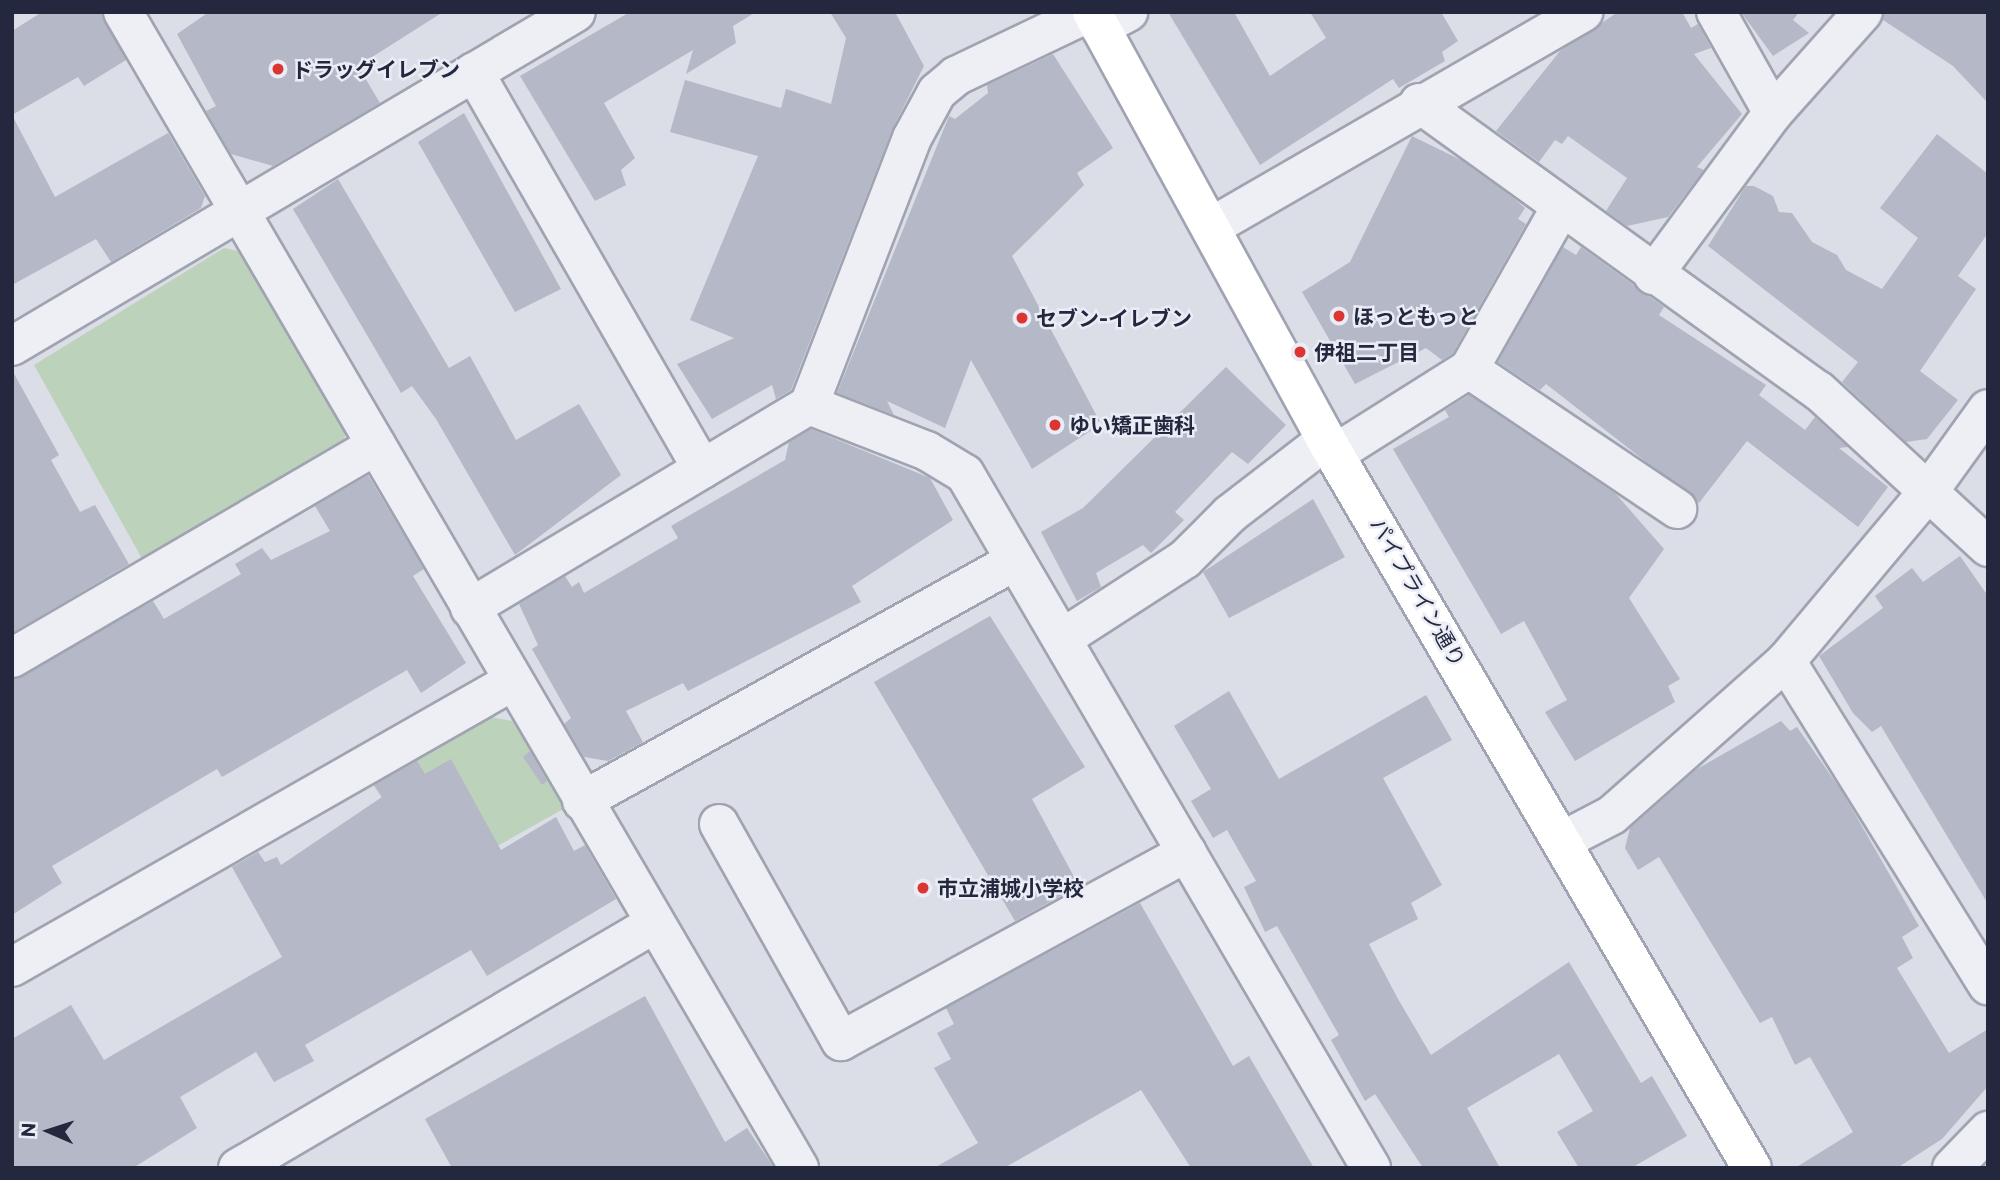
<!DOCTYPE html>
<meta charset="utf-8">
<style>
body{margin:0}
#map{position:relative;width:2000px;height:1180px;overflow:hidden;background:#dbdde7;font-family:Commissioner,"Noto Sans JP",sans-serif}
div>[style]{position:absolute}
[style*='--x']{left:calc(var(--x)*1px);top:calc(var(--y)*1px);width:calc(var(--w)*1px);rotate:calc(var(--a)*1deg)}
.green>*{inset:0;background:#bdd2bb}
.building>*{inset:0;background:#b5b8c7}
.roads{filter:drop-shadow(2px 0 #a0a3b1) drop-shadow(-2px 0 #a0a3b1) drop-shadow(0 2px #a0a3b1) drop-shadow(0 -2px #a0a3b1)}
.minor>*{height:38px;margin:-19px;padding:0 19px;transform-origin:19px;border-radius:19px;background:#eeeff5}
.major>*{height:38px;margin:-19px;padding:0 19px;transform-origin:19px;border-radius:19px;background:#fff}
.dots>*{width:19px;height:19px;translate:-50% -50%;box-sizing:border-box;border:4px solid #eaedf5;border-radius:50%}
span{translate:-50% -50%;white-space:nowrap;text-align:center;line-height:1.15;-webkit-text-stroke:5px #eaedf5;paint-order:stroke}
.poi-label{font-size:21px;color:#24283e;font-weight:700}
.left{translate:0 -50%;text-align:left}
.street-label{font-size:21px;color:#24283e}
.frame{position:absolute;inset:0;border:14px solid #24283e;pointer-events:none}
.north{position:absolute;left:14px;top:1096px;width:70px;height:70px;-webkit-text-stroke:5px #eaedf5;paint-order:stroke;rotate:273deg;font-size:19px;font-weight:700;line-height:28px;text-align:center;color:#24283e}
.north::after{content:'';display:block;margin:auto;width:24px;height:32px;background:#24283e;clip-path:polygon(50% 0,100% 100%,50% 72%,0 100%)}
</style>
<div id="map">
<div class="green">
<i style="clip-path:polygon(224px 248px,248px 253px,348px 426px,341px 450px,145px 564px,34px 365px)"></i>
<i style="clip-path:polygon(489px 717px,525px 723px,572px 804px,437px 880px,372px 783px)"></i>
</div>
<div class="building">
<i style="clip-path:polygon(42px 12px,101px 12px,126px 60px,84px 86px,78px 77px,12px 115px,12px 31px)"></i>
<i style="clip-path:polygon(209px 12px,443px 12px,358px 66px,380px 103px,273px 166px,231px 154px,206px 111px,216px 106px,177px 34px)"></i>
<i style="clip-path:polygon(630px 12px,756px 12px,733px 26px,736px 43px,686px 74px,693px 50px,604px 103px,635px 158px,621px 170px,626px 185px,595px 201px,520px 76px)"></i>
<i style="clip-path:polygon(830px 12px,895px 12px,924px 66px,892px 130px,791px 390px,776px 399px,772px 385px,712px 419px,677px 364px,734px 338px,690px 320px,758px 156px,670px 132px,685px 80px,781px 108px,786px 89px,831px 104px,846px 38px)"></i>
<i style="clip-path:polygon(1168px 12px,1234px 12px,1270px 76px,1326px 38px,1310px 12px,1441px 12px,1458px 41px,1442px 52px,1445px 61px,1399px 88px,1393px 79px,1260px 165px)"></i>
<i style="clip-path:polygon(1618px 12px,1682px 12px,1691px 28px,1698px 24px,1711px 48px,1694px 54px,1742px 114px,1697px 167px,1704px 170px,1668px 217px,1627px 226px,1606px 211px,1627px 178px,1568px 136px,1562px 144px,1555px 140px,1539px 162px,1496px 131px,1560px 51px)"></i>
<i style="clip-path:polygon(1741px 12px,1799px 12px,1793px 20px,1809px 33px,1773px 56px)"></i>
<i style="clip-path:polygon(1884px 12px,1988px 12px,1988px 103px,1953px 66px,1883px 20px)"></i>
<i style="clip-path:polygon(1053px 54px,1113px 148px,1077px 173px,1084px 185px,1012px 256px,1101px 424px,1032px 469px,971px 360px,945px 428px,887px 401px,894px 415px,837px 393px,949px 116px,955px 119px,988px 93px,987px 85px)"></i>
<i style="clip-path:polygon(464px 113px,561px 289px,515px 312px,418px 142px)"></i>
<i style="clip-path:polygon(12px 115px,55px 197px,168px 133px,205px 196px,201px 208px,111px 262px,96px 239px,12px 285px)"></i>
<i style="clip-path:polygon(1937px 134px,1988px 174px,1988px 233px,1958px 276px,1976px 289px,1920px 371px,1958px 400px,1927px 439px,1906px 442px,1842px 382px,1858px 362px,1708px 246px,1746px 186px,1754px 186px,1773px 196px,1779px 212px,1792px 213px,1812px 242px,1837px 255px,1846px 270px,1882px 289px,1918px 238px,1880px 208px)"></i>
<i style="clip-path:polygon(1412px 136px,1461px 160px,1512px 197px,1525px 208px,1518px 219px,1526px 224px,1453px 353px,1442px 360px,1426px 348px,1355px 384px,1302px 292px,1350px 262px)"></i>
<i style="clip-path:polygon(338px 179px,449px 368px,470px 356px,516px 440px,579px 404px,621px 475px,515px 555px,436px 419px,412px 386px,401px 393px,293px 209px)"></i>
<i style="clip-path:polygon(1563px 247px,1576px 255px,1581px 247px,1664px 307px,1659px 315px,1766px 385px,1759px 395px,1805px 430px,1815px 417px,1848px 447px,1839px 448px,1888px 487px,1858px 527px,1747px 441px,1699px 503px,1546px 384px,1540px 390px,1498px 362px)"></i>
<i style="clip-path:polygon(1226px 367px,1286px 425px,1248px 464px,1232px 452px,1175px 512px,1184px 520px,1151px 553px,1143px 545px,1096px 573px,1101px 587px,1077px 601px,1041px 532px,1083px 508px)"></i>
<i style="clip-path:polygon(12px 370px,59px 455px,51px 460px,80px 512px,95px 505px,129px 564px,12px 633px)"></i>
<i style="clip-path:polygon(1469px 395px,1616px 494px,1664px 549px,1629px 598px,1680px 679px,1668px 686px,1675px 702px,1575px 761px,1545px 712px,1567px 700px,1524px 621px,1501px 634px,1393px 449px,1449px 417px,1445px 410px)"></i>
<i style="clip-path:polygon(811px 429px,930px 478px,953px 520px,852px 586px,861px 602px,688px 691px,683px 683px,626px 711px,643px 742px,608px 761px,584px 757px,564px 724px,571px 718px,532px 649px,538px 645px,519px 604px,565px 576px,572px 587px,579px 582px,584px 593px,678px 538px,671px 526px,785px 460px,789px 442px)"></i>
<i style="clip-path:polygon(368px 475px,424px 569px,413px 576px,466px 663px,421px 693px,407px 670px,222px 777px,217px 769px,52px 866px,62px 883px,12px 915px,12px 680px,153px 601px,164px 619px,241px 574px,235px 564px,262px 548px,271px 560px,330px 531px,315px 506px)"></i>
<i style="clip-path:polygon(1313px 499px,1345px 557px,1229px 618px,1203px 572px)"></i>
<i style="clip-path:polygon(1960px 556px,1988px 596px,1988px 904px,1881px 726px,1872px 732px,1853px 713px,1819px 656px,1883px 608px,1875px 596px,1912px 568px,1923px 582px)"></i>
<i style="clip-path:polygon(990px 616px,1085px 767px,1032px 799px,1079px 886px,1015px 921px,874px 682px)"></i>
<i style="clip-path:polygon(1229px 691px,1279px 779px,1426px 695px,1452px 740px,1383px 778px,1442px 885px,1411px 903px,1418px 919px,1369px 944px,1398px 999px,1431px 1055px,1569px 962px,1641px 1083px,1652px 1076px,1687px 1136px,1631px 1168px,1579px 1168px,1557px 1132px,1593px 1111px,1559px 1054px,1467px 1108px,1500px 1168px,1423px 1168px,1375px 1094px,1365px 1101px,1331px 1040px,1339px 1035px,1277px 926px,1265px 932px,1244px 887px,1256px 881px,1227px 830px,1213px 838px,1191px 801px,1211px 789px,1174px 726px)"></i>
<i style="clip-path:polygon(1781px 721px,1790px 731px,1797px 727px,1843px 793px,1919px 926px,1902px 937px,1913px 958px,1897px 968px,1949px 1053px,1988px 1029px,1988px 1086px,1942px 1139px,1897px 1168px,1795px 1168px,1853px 1132px,1810px 1057px,1795px 1065px,1772px 1017px,1760px 1023px,1659px 857px,1638px 870px,1625px 848px,1630px 828px,1697px 769px)"></i>
<i style="clip-path:polygon(530px 751px,547px 781px,542px 785px,523px 757px)"></i>
<i style="clip-path:polygon(451px 759px,501px 850px,556px 817px,574px 851px,585px 845px,616px 899px,487px 976px,471px 950px,305px 1045px,314px 1061px,274px 1082px,256px 1052px,180px 1097px,197px 1128px,133px 1168px,12px 1168px,12px 1039px,71px 1005px,104px 1060px,282px 957px,232px 867px,258px 852px,265px 862px,277px 857px,281px 865px,382px 797px,374px 785px,417px 761px,425px 774px)"></i>
<i style="clip-path:polygon(1140px 903px,1233px 1066px,1249px 1056px,1314px 1168px,1191px 1168px,1141px 1090px,1004px 1168px,934px 1168px,978px 1143px,934px 1068px,951px 1059px,937px 1033px,954px 1024px,946px 1008px)"></i>
<i style="clip-path:polygon(645px 996px,725px 1142px,747px 1128px,774px 1168px,452px 1168px,425px 1119px)"></i>
</div>
<div class="roads">
<div class="minor">
<i style="--x:123;--y:12;--w:1339;--a:59.68"></i>
<i style="--x:1100;--y:27;--w:32;--a:-28"></i>
<i style="--x:474;--y:72;--w:458;--a:60.1"></i>
<i style="--x:1419;--y:103;--w:493;--a:35.8"></i>
<i style="--x:1819;--y:391;--w:230;--a:42.7"></i>
<i style="--x:1773;--y:113;--w:135;--a:-48.3"></i>
<i style="--x:1211;--y:227;--w:430;--a:-30"></i>
<i style="--x:1653;--y:275;--w:202;--a:-53.5"></i>
<i style="--x:1773;--y:113;--w:116;--a:-119.4"></i>
<i style="--x:12;--y:346;--w:655;--a:-30.63"></i>
<i style="--x:1469;--y:369;--w:251;--a:33.9"></i>
<i style="--x:809;--y:405;--w:127;--a:21.3"></i>
<i style="--x:927;--y:451;--w:44;--a:31.2"></i>
<i style="--x:965;--y:474;--w:804;--a:59.67"></i>
<i style="--x:1336;--y:453;--w:157;--a:-32.3"></i>
<i style="--x:1469;--y:369;--w:184;--a:-60.4"></i>
<i style="--x:470;--y:608;--w:395;--a:-30.9"></i>
<i style="--x:809;--y:405;--w:286;--a:-68.9"></i>
<i style="--x:912;--y:138;--w:52;--a:-61.5"></i>
<i style="--x:937;--y:92;--w:25;--a:-40"></i>
<i style="--x:956;--y:76;--w:148;--a:-25.5"></i>
<i style="--x:1063;--y:638;--w:145;--a:-32.9"></i>
<i style="--x:1185;--y:559;--w:64;--a:-45"></i>
<i style="--x:1230;--y:514;--w:121;--a:-37.6"></i>
<i style="--x:12;--y:658;--w:422;--a:-30.3"></i>
<i style="--x:1786;--y:661;--w:382;--a:58.1"></i>
<i style="--x:582;--y:801;--w:493;--a:-29"></i>
<i style="--x:719;--y:824;--w:249;--a:60.7"></i>
<i style="--x:841;--y:1041;--w:394;--a:-28.6"></i>
<i style="--x:1564;--y:840;--w:54;--a:-27.5"></i>
<i style="--x:1612;--y:815;--w:232;--a:-41.5"></i>
<i style="--x:1786;--y:661;--w:226;--a:-50"></i>
<i style="--x:1931;--y:488;--w:97;--a:-54.2"></i>
<i style="--x:12;--y:967;--w:577;--a:-29.72"></i>
<i style="--x:238;--y:1168;--w:482;--a:-30.4"></i>
<i style="--x:1952;--y:1168;--w:52;--a:-45.8"></i>
</div>
<div class="major">
<i style="--x:1092;--y:12;--w:488;--a:61.3"></i>
<i style="--x:1326;--y:440;--w:843;--a:59.67"></i>
</div>
</div>
<div class="dots">
<i style="left:278px;top:69px;background:#db3631"></i>
<i style="left:1339px;top:316px;background:#db3631"></i>
<i style="left:1022px;top:318px;background:#db3631"></i>
<i style="left:1300px;top:352px;background:#db3631"></i>
<i style="left:1055px;top:425px;background:#db3631"></i>
<i style="left:923px;top:888px;background:#db3631"></i>
</div>
<div class="poi-label">
<span class="left" style="left:292px;top:69px">ドラッグイレブン</span>
<span class="left" style="left:1353px;top:316px">ほっともっと</span>
<span class="left" style="left:1036px;top:318px">セブン-イレブン</span>
<span class="left" style="left:1314px;top:352px">伊祖二丁目</span>
<span class="left" style="left:1069px;top:425px">ゆい矯正歯科</span>
<span class="left" style="left:937px;top:888px">市立浦城小学校</span>
</div>
<div class="street-label">
<span style="left:1418px;top:592px;rotate:60deg">パイプライン通り</span>
</div>
<div class="frame"></div>
<div class="north">N</div>
</div>
